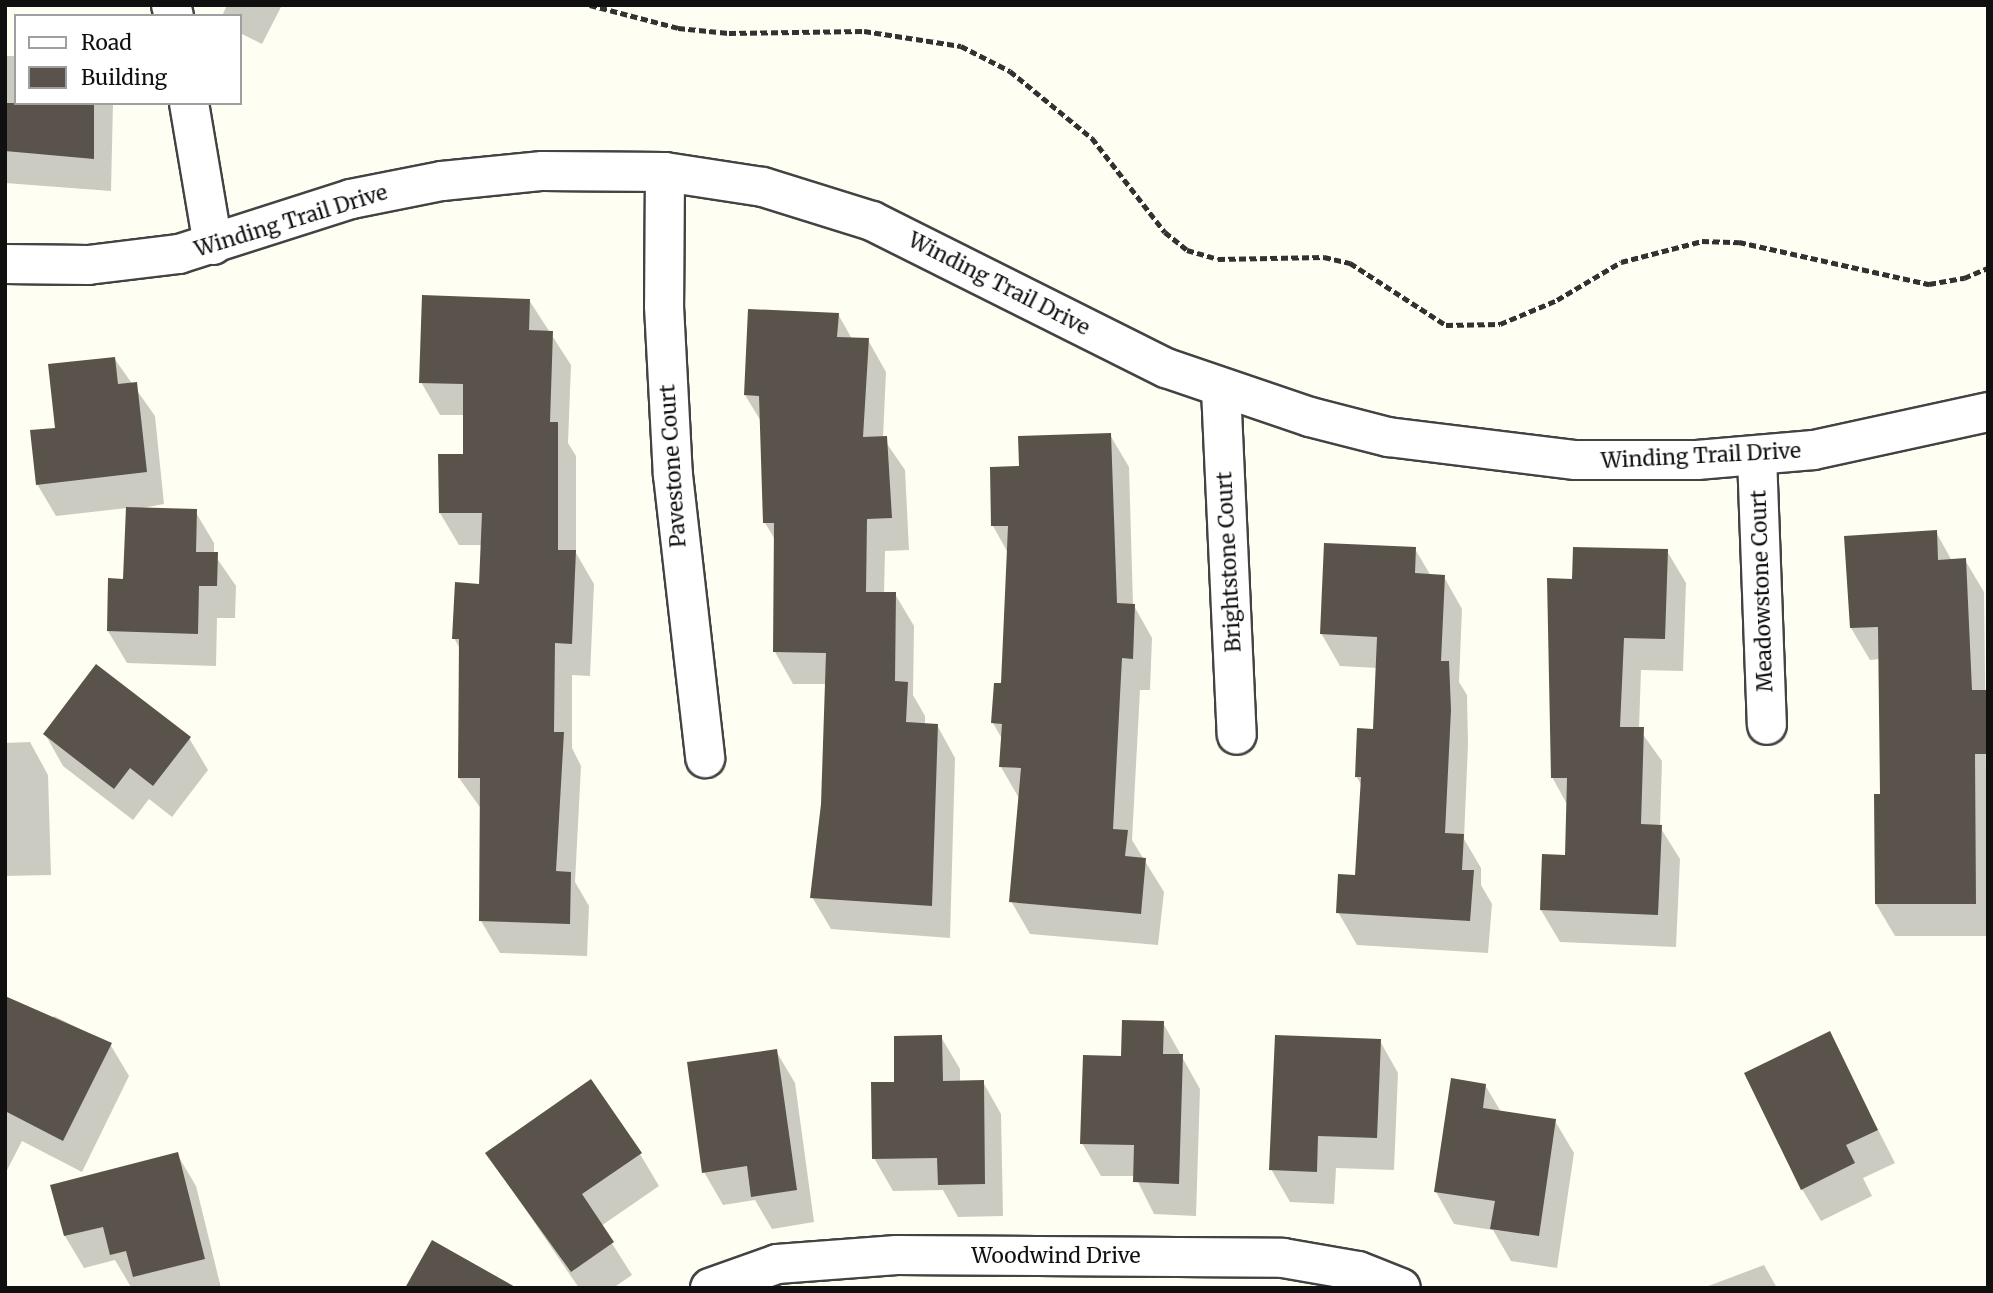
<!DOCTYPE html>
<style>
body{margin:0}
#map{position:relative;width:1993px;height:1293px;overflow:hidden;background:#fffef3;font-family:Merriweather,serif}
div>[style]{position:absolute}
[style*='--x']{left:calc(var(--x)*1px);top:calc(var(--y)*1px);width:calc(var(--w)*1px);rotate:calc(var(--a)*1deg)}
.shadow>*{inset:0;background:#0003}
.building>*{inset:0;background:#5a534b}
.path>*{height:4.5px;margin-top:-2.25px;transform-origin:0;background:repeating-linear-gradient(90deg,#323232 0 7px,transparent 0 10.5px)}
.roads{filter:drop-shadow(2px 0 #434343) drop-shadow(-2px 0 #434343) drop-shadow(0 2px #434343) drop-shadow(0 -2px #434343)}
.street>*{height:38px;margin:-19px;padding:0 19px;transform-origin:19px;border-radius:19px;background:#fff}
span{translate:-50% -50%;white-space:nowrap;text-align:center;line-height:1.15;-webkit-text-stroke:7px #fff;paint-order:stroke}
.street-label{font-size:21px;color:#101010}
.frame{position:absolute;inset:0;border:7px solid #101010;pointer-events:none}
.legend{position:absolute;left:14px;top:14px;width:228px;height:91px;box-sizing:border-box;background:#fff;border:2px solid #9f9f9f;margin:0;padding:9px 12px;list-style:none;font-size:21px;color:#101010}
.legend li{display:flex;align-items:center;gap:14px;height:35px}
.legend b{width:35px;border:2px solid #9f9f9f}
</style>
<div id="map">
<div class="shadow">
<i style="clip-path:polygon(227px 5px,280px 5px,281px 7px,262px 44px,240px 33px,240px 16px,222px 16px)"></i>
<i style="clip-path:polygon(5px 56px,16px 56px,16px 103px,113px 103px,111px 191px,5px 183px)"></i>
<i style="clip-path:polygon(529px 300px,571px 365px,568px 443px,576px 456px,576px 553px,594px 584px,590px 676px,572px 675px,572px 748px,581px 766px,575px 882px,589px 906px,587px 956px,500px 953px,481px 921px,482px 810px,459px 778px,460px 649px,454px 638px,480px 585px,482px 545px,459px 545px,440px 513px,465px 456px,465px 415px,440px 415px,421px 382px)"></i>
<i style="clip-path:polygon(838px 314px,852px 339px,868px 340px,886px 372px,883px 438px,905px 470px,909px 550px,885px 551px,884px 594px,895px 594px,914px 626px,913px 695px,925px 716px,925px 725px,937px 725px,955px 758px,950px 938px,831px 929px,812px 897px,822px 804px,826px 684px,793px 684px,775px 652px,776px 541px,765px 523px,762px 423px,745px 395px)"></i>
<i style="clip-path:polygon(114px 358px,155px 416px,164px 504px,137px 509px,195px 511px,214px 543px,214px 554px,236px 586px,235px 618px,217px 618px,216px 666px,127px 663px,108px 631px,125px 580px,127px 508px,56px 516px,37px 484px,57px 429px)"></i>
<i style="clip-path:polygon(1110px 435px,1129px 467px,1133px 604px,1152px 638px,1150px 690px,1140px 690px,1132px 840px,1164px 892px,1158px 945px,1030px 934px,1011px 901px,1020px 800px,1001px 767px,1002px 739px,993px 723px,1003px 685px,1008px 553px,993px 526px,1020px 467px)"></i>
<i style="clip-path:polygon(1936px 532px,1952px 561px,1965px 560px,1984px 592px,1988px 936px,1895px 936px,1876px 904px,1882px 796px,1880px 659px,1870px 660px,1851px 628px)"></i>
<i style="clip-path:polygon(1415px 549px,1431px 576px,1444px 577px,1462px 609px,1459px 682px,1467px 695px,1468px 744px,1464px 839px,1481px 868px,1481px 885px,1492px 904px,1488px 953px,1357px 945px,1338px 912px,1356px 877px,1362px 786px,1356px 776px,1375px 731px,1377px 668px,1340px 666px,1321px 633px)"></i>
<i style="clip-path:polygon(1667px 551px,1686px 583px,1683px 671px,1641px 670px,1639px 729px,1662px 761px,1660px 827px,1680px 859px,1676px 947px,1560px 942px,1541px 910px,1567px 857px,1568px 806px,1552px 777px,1574px 581px)"></i>
<i style="clip-path:polygon(45px 734px,189px 738px,208px 770px,172px 817px,149px 799px,133px 820px,63px 766px)"></i>
<i style="clip-path:polygon(30px 742px,48px 775px,51px 875px,5px 876px,5px 743px)"></i>
<i style="clip-path:polygon(5px 1009px,52px 1020px,54px 1016px,110px 1044px,129px 1076px,82px 1172px,22px 1141px,5px 1174px)"></i>
<i style="clip-path:polygon(1163px 1023px,1200px 1089px,1196px 1216px,1154px 1214px,1135px 1176px,1101px 1176px,1082px 1143px,1122px 1058px)"></i>
<i style="clip-path:polygon(1829px 1034px,1895px 1163px,1863px 1178px,1872px 1196px,1821px 1221px,1802px 1189px)"></i>
<i style="clip-path:polygon(941px 1037px,960px 1069px,960px 1082px,983px 1082px,1001px 1114px,1003px 1216px,958px 1217px,943px 1190px,893px 1191px,874px 1158px,896px 1083px)"></i>
<i style="clip-path:polygon(1380px 1041px,1398px 1073px,1394px 1170px,1336px 1168px,1334px 1204px,1290px 1202px,1271px 1169px)"></i>
<i style="clip-path:polygon(776px 1051px,795px 1083px,814px 1222px,772px 1229px,755px 1200px,723px 1205px,704px 1172px)"></i>
<i style="clip-path:polygon(1485px 1085px,1501px 1112px,1555px 1121px,1574px 1153px,1557px 1268px,1511px 1261px,1493px 1230px,1454px 1224px,1436px 1192px)"></i>
<i style="clip-path:polygon(487px 1153px,640px 1154px,659px 1186px,601px 1226px,632px 1275px,613px 1288px,579px 1288px)"></i>
<i style="clip-path:polygon(177px 1154px,196px 1186px,221px 1288px,131px 1287px,115px 1260px,84px 1268px,65px 1236px,52px 1186px)"></i>
<i style="clip-path:polygon(1764px 1265px,1777px 1288px,1703px 1288px)"></i>
</div>
<div class="building">
<i style="clip-path:polygon(5px 103px,94px 103px,94px 159px,5px 151px)"></i>
<i style="clip-path:polygon(422px 295px,530px 299px,529px 330px,553px 331px,550px 422px,558px 422px,558px 550px,576px 550px,572px 644px,555px 643px,554px 732px,564px 732px,556px 871px,571px 872px,570px 924px,479px 921px,480px 778px,458px 778px,459px 639px,452px 639px,455px 582px,479px 584px,482px 513px,439px 513px,438px 454px,463px 454px,463px 384px,419px 383px)"></i>
<i style="clip-path:polygon(748px 309px,839px 313px,837px 337px,869px 338px,863px 437px,887px 436px,892px 518px,867px 519px,866px 592px,896px 592px,895px 681px,908px 682px,906px 722px,938px 724px,932px 906px,810px 898px,821px 804px,826px 653px,773px 652px,774px 523px,763px 523px,759px 396px,744px 395px)"></i>
<i style="clip-path:polygon(115px 357px,118px 384px,137px 382px,147px 472px,36px 485px,30px 430px,55px 428px,48px 364px)"></i>
<i style="clip-path:polygon(1111px 433px,1117px 603px,1135px 604px,1133px 659px,1122px 658px,1113px 829px,1128px 830px,1125px 856px,1146px 858px,1141px 914px,1009px 902px,1021px 768px,999px 767px,1002px 724px,991px 723px,994px 683px,1001px 683px,1008px 526px,991px 526px,990px 467px,1019px 466px,1018px 436px)"></i>
<i style="clip-path:polygon(126px 507px,197px 509px,196px 552px,218px 552px,217px 586px,199px 586px,198px 634px,107px 631px,108px 578px,123px 579px)"></i>
<i style="clip-path:polygon(1937px 530px,1938px 560px,1966px 558px,1972px 690px,1988px 690px,1988px 754px,1975px 754px,1976px 904px,1875px 904px,1874px 794px,1880px 794px,1878px 627px,1850px 628px,1844px 536px)"></i>
<i style="clip-path:polygon(1324px 543px,1416px 547px,1415px 573px,1445px 575px,1441px 661px,1449px 661px,1451px 710px,1445px 833px,1464px 834px,1462px 870px,1474px 870px,1470px 921px,1336px 913px,1338px 874px,1355px 875px,1361px 777px,1355px 777px,1357px 728px,1373px 729px,1377px 637px,1320px 634px)"></i>
<i style="clip-path:polygon(1573px 547px,1668px 549px,1665px 639px,1624px 638px,1620px 727px,1644px 727px,1641px 824px,1662px 825px,1658px 915px,1540px 910px,1542px 854px,1565px 855px,1567px 778px,1551px 778px,1547px 578px,1572px 579px)"></i>
<i style="clip-path:polygon(96px 664px,191px 737px,153px 786px,130px 768px,114px 789px,43px 734px)"></i>
<i style="clip-path:polygon(5px 996px,112px 1043px,63px 1141px,5px 1111px)"></i>
<i style="clip-path:polygon(1122px 1020px,1164px 1021px,1163px 1054px,1183px 1054px,1179px 1184px,1133px 1182px,1134px 1145px,1080px 1144px,1083px 1055px,1121px 1056px)"></i>
<i style="clip-path:polygon(1830px 1031px,1878px 1130px,1846px 1145px,1855px 1163px,1801px 1190px,1744px 1073px)"></i>
<i style="clip-path:polygon(942px 1035px,943px 1081px,984px 1080px,985px 1184px,938px 1185px,937px 1158px,872px 1159px,871px 1082px,894px 1082px,894px 1036px)"></i>
<i style="clip-path:polygon(1275px 1035px,1381px 1039px,1377px 1138px,1318px 1136px,1317px 1172px,1269px 1170px)"></i>
<i style="clip-path:polygon(777px 1049px,797px 1190px,751px 1197px,747px 1166px,702px 1173px,687px 1062px)"></i>
<i style="clip-path:polygon(1451px 1078px,1486px 1084px,1483px 1108px,1556px 1119px,1539px 1236px,1490px 1229px,1495px 1201px,1434px 1192px)"></i>
<i style="clip-path:polygon(591px 1079px,642px 1153px,582px 1194px,614px 1242px,571px 1272px,485px 1153px)"></i>
<i style="clip-path:polygon(178px 1152px,205px 1259px,133px 1277px,126px 1251px,110px 1255px,103px 1227px,64px 1236px,50px 1185px)"></i>
<i style="clip-path:polygon(432px 1240px,517px 1288px,405px 1288px)"></i>
</div>
<div class="path">
<i style="--x:590;--y:5;--w:91;--a:14.6"></i>
<i style="--x:678;--y:28;--w:51;--a:5.6"></i>
<i style="--x:729;--y:33;--w:135;--a:-0.8"></i>
<i style="--x:864;--y:31;--w:98;--a:8.8"></i>
<i style="--x:961;--y:46;--w:55;--a:27"></i>
<i style="--x:1010;--y:71;--w:106;--a:39.3"></i>
<i style="--x:1092;--y:138;--w:119;--a:52.2"></i>
<i style="--x:1165;--y:232;--w:28;--a:39"></i>
<i style="--x:1187;--y:250;--w:32;--a:16"></i>
<i style="--x:1218;--y:259;--w:106;--a:-1.1"></i>
<i style="--x:1324;--y:257;--w:27;--a:13"></i>
<i style="--x:1350;--y:263;--w:114;--a:32.9"></i>
<i style="--x:1446;--y:325;--w:54;--a:-1.1"></i>
<i style="--x:1500;--y:324;--w:62;--a:-22.8"></i>
<i style="--x:1557;--y:300;--w:74;--a:-30.7"></i>
<i style="--x:1621;--y:262;--w:84;--a:-14.5"></i>
<i style="--x:1702;--y:241;--w:37;--a:2"></i>
<i style="--x:1739;--y:242;--w:195;--a:12.5"></i>
<i style="--x:1929;--y:284;--w:36;--a:-10"></i>
<i style="--x:1964;--y:278;--w:26;--a:-23"></i>
</div>
<div class="roads">
<div class="street">
<i style="--x:171;--y:5;--w:11;--a:75"></i>
<i style="--x:189;--y:103;--w:144;--a:80.4"></i>
<i style="--x:665;--y:172;--w:134;--a:90.4"></i>
<i style="--x:664;--y:306;--w:169;--a:87"></i>
<i style="--x:673;--y:475;--w:285;--a:83.5"></i>
<i style="--x:5;--y:264;--w:83;--a:0.7"></i>
<i style="--x:88;--y:265;--w:92;--a:-6.9"></i>
<i style="--x:179;--y:254;--w:181;--a:-17.7"></i>
<i style="--x:351;--y:199;--w:93;--a:-11.2"></i>
<i style="--x:442;--y:181;--w:101;--a:-5.7"></i>
<i style="--x:543;--y:171;--w:122;--a:0.5"></i>
<i style="--x:665;--y:172;--w:99;--a:8.7"></i>
<i style="--x:763;--y:187;--w:114;--a:17.3"></i>
<i style="--x:872;--y:221;--w:329;--a:26.6"></i>
<i style="--x:1166;--y:368;--w:152;--a:18.8"></i>
<i style="--x:1310;--y:417;--w:81;--a:14.4"></i>
<i style="--x:1388;--y:437;--w:189;--a:7"></i>
<i style="--x:1576;--y:460;--w:121;--a:0"></i>
<i style="--x:1697;--y:460;--w:117;--a:-4.9"></i>
<i style="--x:1814;--y:450;--w:178;--a:-12.3"></i>
<i style="--x:1221;--y:389;--w:346;--a:87.4"></i>
<i style="--x:1757;--y:456;--w:269;--a:87.9"></i>
<i style="--x:710;--y:1288;--w:71;--a:-19.7"></i>
<i style="--x:777;--y:1264;--w:120;--a:-4.3"></i>
<i style="--x:897;--y:1255;--w:386;--a:0.4"></i>
<i style="--x:1283;--y:1258;--w:76;--a:9.8"></i>
<i style="--x:1358;--y:1271;--w:46;--a:21.6"></i>
</div>
</div>
<div class="street-label">
<span style="left:291px;top:221px;rotate:-17deg">Winding Trail Drive</span>
<span style="left:999px;top:284px;rotate:27deg">Winding Trail Drive</span>
<span style="left:1701px;top:456px;rotate:-3deg">Winding Trail Drive</span>
<span style="left:673px;top:466px;rotate:-94deg">Pavestone Court</span>
<span style="left:1229px;top:562px;rotate:-93deg">Brightstone Court</span>
<span style="left:1762px;top:591px;rotate:-92deg">Meadowstone Court</span>
<span style="left:1056px;top:1256px">Woodwind Drive</span>
</div>
<div class="frame"></div>
<ul class="legend">
<li><b style="height:9px;background:#fff"></b>Road</li>
<li><b style="height:19px;background:#5a534b"></b>Building</li>
</ul>
</div>
